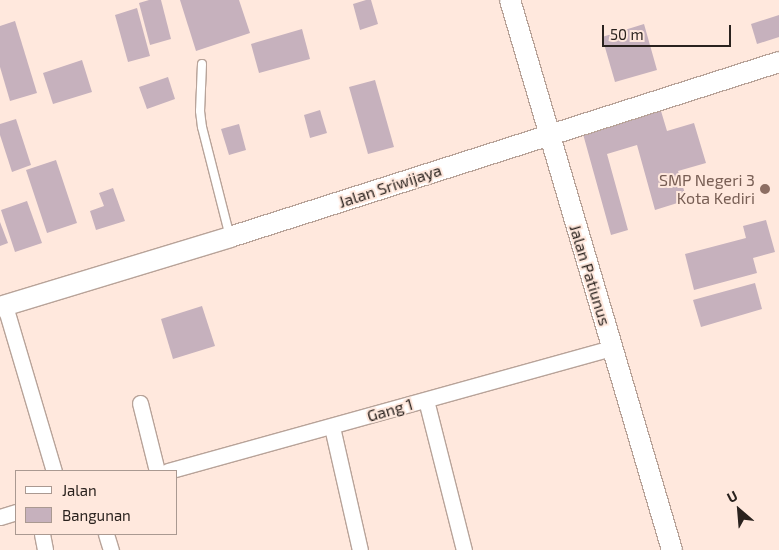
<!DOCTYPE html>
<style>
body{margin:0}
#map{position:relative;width:779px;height:550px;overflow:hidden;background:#ffe8dd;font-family:"Exo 2",sans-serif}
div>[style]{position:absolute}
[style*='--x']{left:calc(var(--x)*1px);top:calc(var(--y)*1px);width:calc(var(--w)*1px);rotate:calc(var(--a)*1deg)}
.building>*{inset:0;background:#c6b1bd}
.roads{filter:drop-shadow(1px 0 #b8a399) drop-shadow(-1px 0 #b8a399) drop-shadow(0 1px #b8a399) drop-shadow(0 -1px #b8a399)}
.service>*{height:8px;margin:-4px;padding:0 4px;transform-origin:4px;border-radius:4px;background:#fff}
.minor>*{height:15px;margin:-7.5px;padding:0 7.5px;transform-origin:7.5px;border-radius:7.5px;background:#fff}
.tertiary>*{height:20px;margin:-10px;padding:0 10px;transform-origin:10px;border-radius:10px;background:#fff}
.dots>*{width:14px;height:14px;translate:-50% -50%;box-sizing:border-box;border:2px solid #ffe8dd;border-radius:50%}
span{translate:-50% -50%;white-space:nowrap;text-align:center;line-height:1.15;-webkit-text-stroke:4px #ffe8dd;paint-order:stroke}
.education-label{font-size:16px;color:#785e54}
.right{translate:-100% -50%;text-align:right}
.street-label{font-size:16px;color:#2a221e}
.legend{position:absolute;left:15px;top:470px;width:162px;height:65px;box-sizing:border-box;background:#ffe8dd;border:1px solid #aa9991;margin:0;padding:6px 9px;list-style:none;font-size:15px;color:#2a221e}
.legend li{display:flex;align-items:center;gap:10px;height:25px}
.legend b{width:25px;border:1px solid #aa9991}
.north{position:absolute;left:714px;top:485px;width:50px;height:50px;-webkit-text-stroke:4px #ffe8dd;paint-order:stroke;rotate:333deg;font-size:14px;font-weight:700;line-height:20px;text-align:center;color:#2a221e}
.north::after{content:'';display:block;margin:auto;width:18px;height:22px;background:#2a221e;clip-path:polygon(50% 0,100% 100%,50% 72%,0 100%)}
.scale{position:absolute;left:602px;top:25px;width:129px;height:22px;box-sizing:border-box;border:2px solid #2a221e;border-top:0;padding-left:6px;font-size:15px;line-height:18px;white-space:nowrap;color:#2a221e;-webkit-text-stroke:4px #ffe8dd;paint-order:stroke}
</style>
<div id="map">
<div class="building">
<i style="clip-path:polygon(149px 0,161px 0,171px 39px,150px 45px,139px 3px)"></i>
<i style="clip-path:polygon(180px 0,239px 0,250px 33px,196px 51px)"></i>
<i style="clip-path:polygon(366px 0,371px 0,378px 24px,360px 30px,353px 4px)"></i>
<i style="clip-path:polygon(137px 8px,150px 56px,128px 62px,115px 15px)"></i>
<i style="clip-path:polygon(779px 15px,779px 37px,757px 44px,751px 24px)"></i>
<i style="clip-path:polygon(15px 21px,37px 93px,10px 101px,0 67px,0 26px)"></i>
<i style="clip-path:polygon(644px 24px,657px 70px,615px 82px,602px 37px)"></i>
<i style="clip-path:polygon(302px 29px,310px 59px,259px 73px,251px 44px)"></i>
<i style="clip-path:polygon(82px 60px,92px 92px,53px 104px,43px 73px)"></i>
<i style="clip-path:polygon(168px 77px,175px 99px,147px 109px,139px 87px)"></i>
<i style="clip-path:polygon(375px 80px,394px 147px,368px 154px,349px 87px)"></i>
<i style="clip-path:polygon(320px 110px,327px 133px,310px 138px,304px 115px)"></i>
<i style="clip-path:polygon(661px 111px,667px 131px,694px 123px,706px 163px,678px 171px,687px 200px,655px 210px,637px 145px,607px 154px,628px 230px,611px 235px,583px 134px)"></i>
<i style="clip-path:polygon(16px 119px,31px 165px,12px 172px,0 135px,0 124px)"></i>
<i style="clip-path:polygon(239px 124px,246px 150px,229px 155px,221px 129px)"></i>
<i style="clip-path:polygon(56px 160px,77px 223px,47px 233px,26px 170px)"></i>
<i style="clip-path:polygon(113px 188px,125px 221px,96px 230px,90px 211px,104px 206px,99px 193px)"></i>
<i style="clip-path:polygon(27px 201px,42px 243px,15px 252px,1px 210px)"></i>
<i style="clip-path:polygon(766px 220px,775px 252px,753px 258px,757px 273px,694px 290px,685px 254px,746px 238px,743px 226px)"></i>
<i style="clip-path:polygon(0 222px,8px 243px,0 246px)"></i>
<i style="clip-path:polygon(755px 283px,762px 309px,701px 327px,693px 300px)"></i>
<i style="clip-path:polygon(202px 306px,215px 346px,173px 359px,161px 319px)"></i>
</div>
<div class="roads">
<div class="service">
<i style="--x:202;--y:64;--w:47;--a:92.4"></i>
<i style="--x:200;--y:111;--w:16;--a:83"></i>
<i style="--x:202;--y:127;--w:114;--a:75.7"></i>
</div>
<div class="minor">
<i style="--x:5;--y:306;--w:172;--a:73.5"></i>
<i style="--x:426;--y:400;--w:155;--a:75.8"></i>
<i style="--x:140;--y:403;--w:70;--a:76"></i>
<i style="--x:332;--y:427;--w:126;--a:77.2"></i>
<i style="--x:168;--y:471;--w:461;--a:-15.5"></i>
<i style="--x:0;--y:517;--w:17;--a:-17"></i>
<i style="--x:42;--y:534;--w:16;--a:79"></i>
<i style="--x:106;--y:534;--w:17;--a:73"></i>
</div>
<div class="tertiary">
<i style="--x:510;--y:0;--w:573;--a:73.59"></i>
<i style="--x:0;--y:307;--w:240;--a:-16.9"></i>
<i style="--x:230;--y:237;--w:576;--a:-17.68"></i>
</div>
</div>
<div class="dots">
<i style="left:765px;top:189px;background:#8d6e63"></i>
</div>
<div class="education-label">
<span class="right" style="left:755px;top:189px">SMP Negeri 3<br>Kota Kediri</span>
</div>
<div class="street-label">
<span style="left:390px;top:186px;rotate:-18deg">Jalan Sriwijaya</span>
<span style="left:590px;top:275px;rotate:73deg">Jalan Patiunus</span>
<span style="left:390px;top:410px;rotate:-16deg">Gang 1</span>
</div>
<ul class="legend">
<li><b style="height:6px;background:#fff"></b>Jalan</li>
<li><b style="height:14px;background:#c6b1bd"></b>Bangunan</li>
</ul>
<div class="north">U</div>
<div class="scale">50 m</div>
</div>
